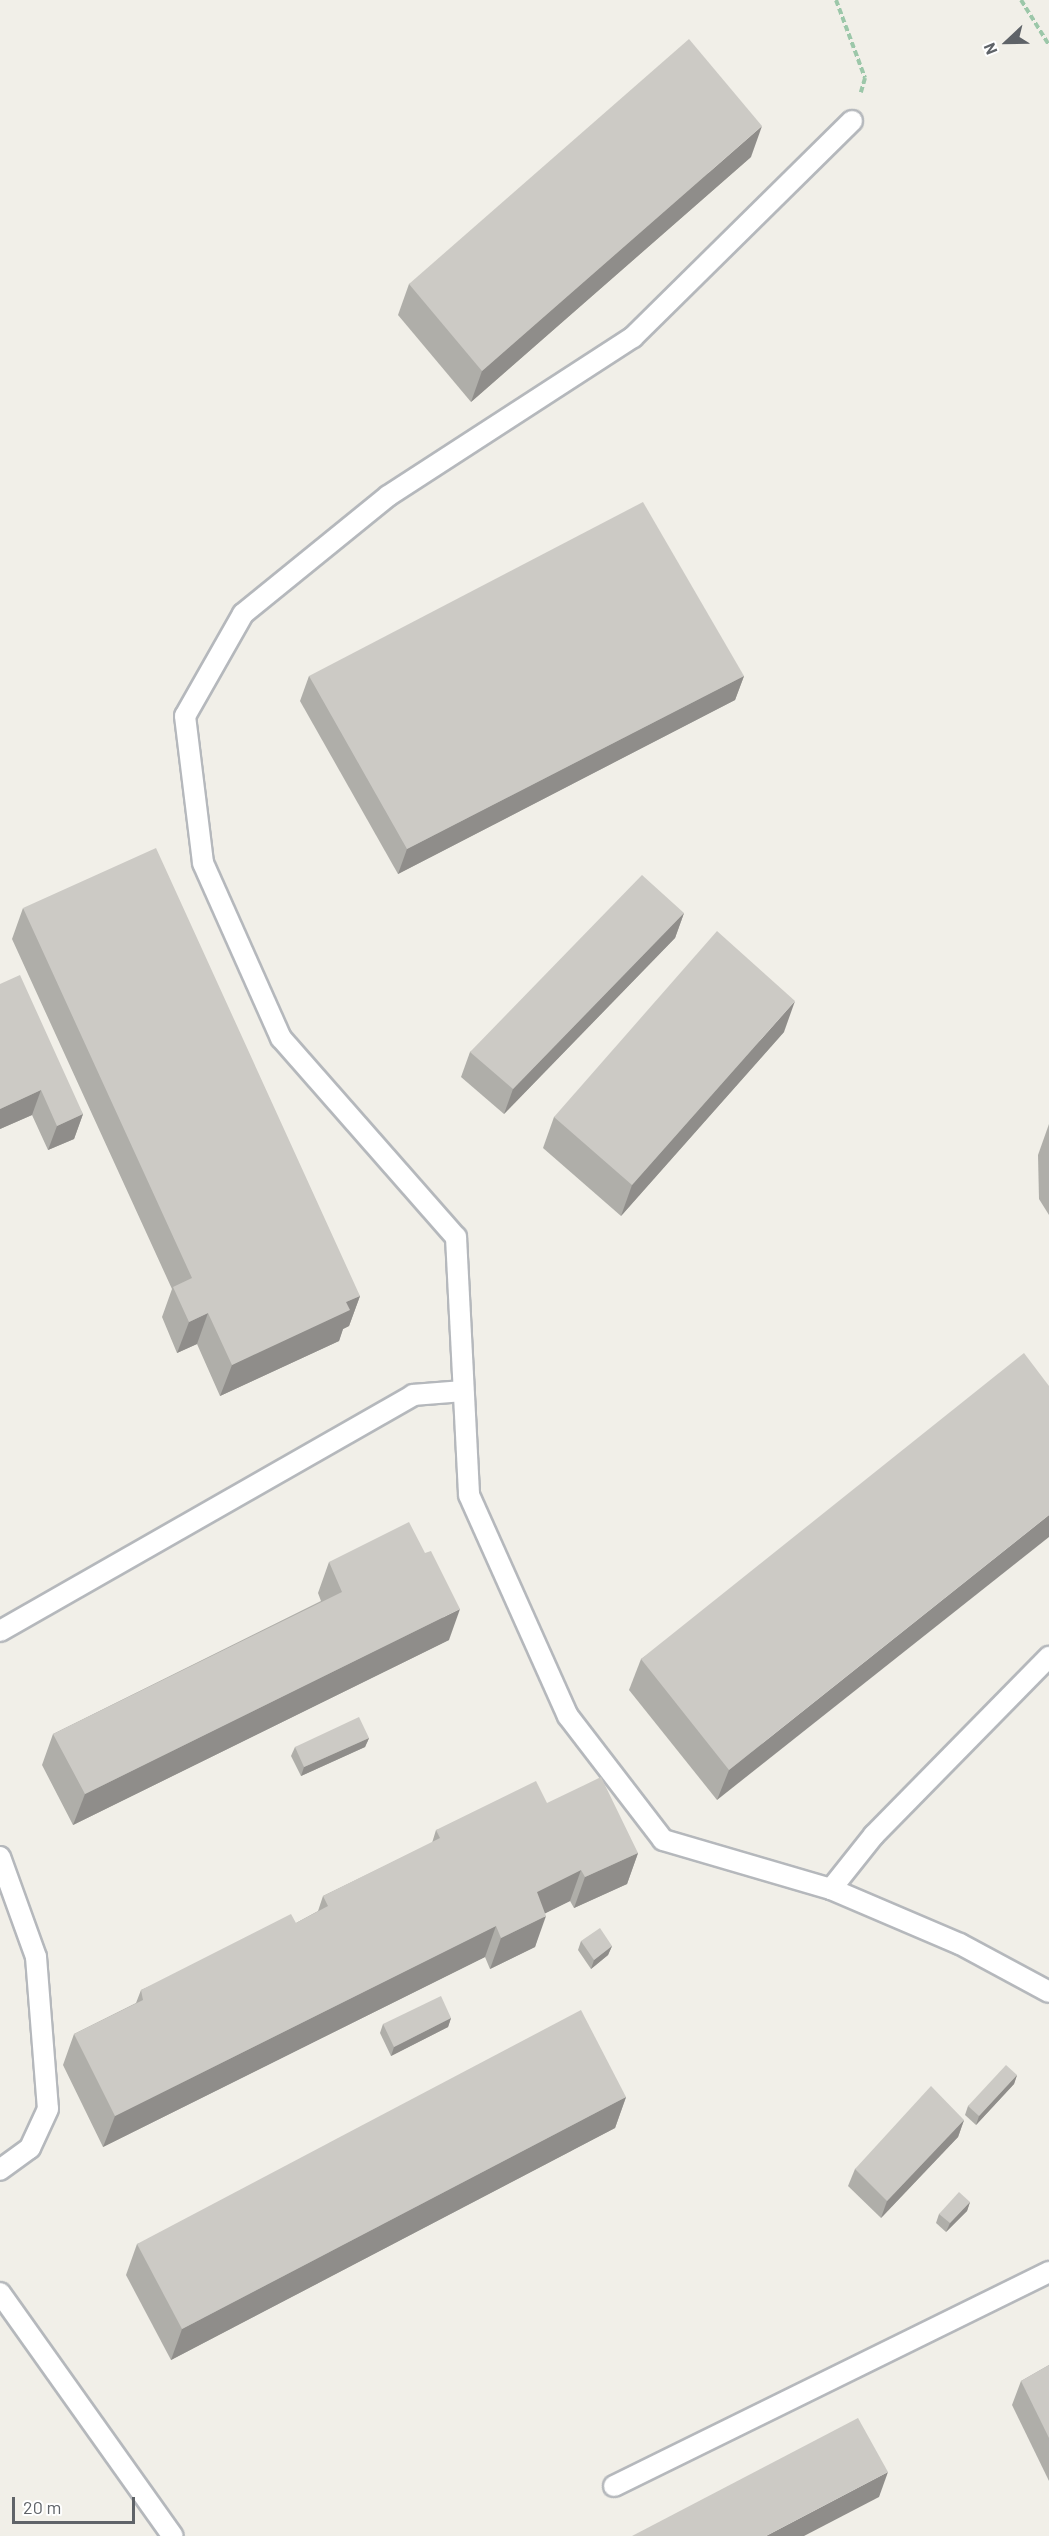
<!DOCTYPE html>
<style>
body{margin:0}
#map{position:relative;width:1049px;height:2536px;overflow:hidden;background:#f1efe8;font-family:Barlow,sans-serif}
div>[style]{position:absolute}
[style*='--x']{left:calc(var(--x)*1px);top:calc(var(--y)*1px);width:calc(var(--w)*1px);rotate:calc(var(--a)*1deg)}
.path>*{height:4px;margin-top:-2px;transform-origin:0;background:repeating-linear-gradient(90deg,#9cc7a9 0 6px,transparent 0 9px)}
.roads{filter:drop-shadow(2px 0 #b5b8bc) drop-shadow(-2px 0 #b5b8bc) drop-shadow(0 2px #b5b8bc) drop-shadow(0 -2px #b5b8bc)}
.service>*{height:20px;margin:-10px;padding:0 10px;transform-origin:10px;border-radius:10px;background:#fff}
.wall>*{inset:0;background:#afaea9}
.shaded-wall>*{inset:0;background:#8f8d8a}
.building>*{inset:0;background:#cccac5}
span{translate:-50% -50%;white-space:nowrap;text-align:center;line-height:1.15;-webkit-text-stroke:4.5px #fff;paint-order:stroke}
.north{position:absolute;left:977px;top:12px;width:60px;height:60px;-webkit-text-stroke:4px #fff;paint-order:stroke;rotate:248deg;font-size:16px;font-weight:700;line-height:24px;text-align:center;color:#5f6368}
.north::after{content:'';display:block;margin:auto;width:21px;height:27px;background:#5f6368;clip-path:polygon(50% 0,100% 100%,50% 72%,0 100%)}
.scale{position:absolute;left:12px;top:2497px;width:123px;height:27px;box-sizing:border-box;border:3px solid #5f6368;border-top:0;padding-left:8px;font-size:18px;line-height:21px;white-space:nowrap;color:#5f6368;-webkit-text-stroke:4px #fff;paint-order:stroke}
</style>
<div id="map">
<div class="path">
<i style="--x:836;--y:0;--w:83;--a:69.6"></i>
<i style="--x:865;--y:78;--w:15;--a:106"></i>
<i style="--x:1021;--y:0;--w:53;--a:58.1"></i>
</div>
<div class="roads">
<div class="service">
<i style="--x:852;--y:121;--w:308;--a:135.4"></i>
<i style="--x:633;--y:337;--w:292;--a:147"></i>
<i style="--x:388;--y:496;--w:187;--a:140.9"></i>
<i style="--x:243;--y:614;--w:117;--a:119.6"></i>
<i style="--x:185;--y:716;--w:148;--a:83"></i>
<i style="--x:203;--y:863;--w:192;--a:66"></i>
<i style="--x:281;--y:1038;--w:265;--a:48.7"></i>
<i style="--x:456;--y:1237;--w:258;--a:87.1"></i>
<i style="--x:469;--y:1495;--w:242;--a:65.9"></i>
<i style="--x:568;--y:1716;--w:156;--a:52.5"></i>
<i style="--x:663;--y:1840;--w:175;--a:16.3"></i>
<i style="--x:831;--y:1889;--w:140;--a:23.1"></i>
<i style="--x:960;--y:1944;--w:101;--a:28.3"></i>
<i style="--x:0;--y:1631;--w:476;--a:-29.7"></i>
<i style="--x:413;--y:1395;--w:50;--a:-4.6"></i>
<i style="--x:0;--y:1857;--w:106;--a:70.2"></i>
<i style="--x:36;--y:1957;--w:152;--a:85.5"></i>
<i style="--x:48;--y:2109;--w:43;--a:114.8"></i>
<i style="--x:30;--y:2148;--w:37;--a:144"></i>
<i style="--x:831;--y:1889;--w:69;--a:-51.5"></i>
<i style="--x:874;--y:1835;--w:250;--a:-45.5"></i>
<i style="--x:0;--y:2293;--w:298;--a:54.6"></i>
<i style="--x:614;--y:2486;--w:485;--a:-26.2"></i>
</div>
</div>
<div class="wall">
<i style="clip-path:polygon(751px 157px,471px 402px,398px 315px,409px 284px)"></i>
<i style="clip-path:polygon(309px 676px,744px 676px,735px 700px,398px 874px,300px 701px)"></i>
<i style="clip-path:polygon(23px 908px,360px 1296px,349px 1326px,343px 1329px,339px 1341px,220px 1396px,197px 1344px,177px 1353px,162px 1317px,172px 1289px,12px 939px)"></i>
<i style="clip-path:polygon(684px 913px,675px 938px,504px 1114px,461px 1077px,470px 1052px)"></i>
<i style="clip-path:polygon(0 984px,83px 1114px,74px 1139px,48px 1150px,32px 1115px,0 1129px)"></i>
<i style="clip-path:polygon(784px 1032px,621px 1216px,543px 1148px,554px 1117px)"></i>
<i style="clip-path:polygon(1049px 1124px,1049px 1215px,1039px 1199px,1038px 1155px)"></i>
<i style="clip-path:polygon(1049px 1386px,717px 1800px,629px 1690px,641px 1659px)"></i>
<i style="clip-path:polygon(425px 1553px,449px 1640px,73px 1825px,42px 1765px,53px 1734px,321px 1601px,318px 1593px,329px 1562px)"></i>
<i style="clip-path:polygon(369px 1738px,365px 1747px,301px 1776px,291px 1756px,295px 1747px)"></i>
<i style="clip-path:polygon(547px 1803px,638px 1853px,627px 1884px,574px 1908px,570px 1901px,545px 1913px,535px 1947px,490px 1969px,485px 1957px,103px 2147px,63px 2065px,74px 2034px,136px 2003px,141px 1990px,296px 1923px,318px 1911px,323px 1896px,432px 1843px,436px 1830px)"></i>
<i style="clip-path:polygon(581px 1941px,612px 1946px,608px 1955px,591px 1969px,578px 1950px)"></i>
<i style="clip-path:polygon(451px 2018px,448px 2027px,391px 2056px,380px 2033px,383px 2024px)"></i>
<i style="clip-path:polygon(1017px 2075px,1014px 2084px,976px 2125px,965px 2115px,968px 2106px)"></i>
<i style="clip-path:polygon(626px 2097px,615px 2128px,171px 2360px,126px 2275px,137px 2244px)"></i>
<i style="clip-path:polygon(964px 2120px,958px 2137px,881px 2218px,848px 2186px,855px 2169px)"></i>
<i style="clip-path:polygon(970px 2202px,967px 2211px,946px 2232px,936px 2223px,939px 2214px)"></i>
<i style="clip-path:polygon(1049px 2365px,1049px 2481px,1012px 2405px,1021px 2381px)"></i>
</div>
<div class="shaded-wall">
<i style="clip-path:polygon(762px 126px,751px 157px,471px 402px,482px 371px)"></i>
<i style="clip-path:polygon(744px 676px,735px 700px,398px 874px,407px 849px)"></i>
<i style="clip-path:polygon(684px 913px,675px 938px,504px 1114px,513px 1089px)"></i>
<i style="clip-path:polygon(795px 1001px,784px 1032px,621px 1216px,632px 1185px)"></i>
<i style="clip-path:polygon(41px 1090px,32px 1115px,0 1129px,0 1109px)"></i>
<i style="clip-path:polygon(83px 1114px,74px 1139px,48px 1150px,57px 1126px)"></i>
<i style="clip-path:polygon(360px 1296px,349px 1326px,343px 1329px,339px 1341px,220px 1396px,232px 1365px,346px 1302px)"></i>
<i style="clip-path:polygon(208px 1313px,197px 1344px,177px 1353px,189px 1322px)"></i>
<i style="clip-path:polygon(1049px 1515px,1049px 1537px,717px 1800px,729px 1770px)"></i>
<i style="clip-path:polygon(460px 1609px,449px 1640px,73px 1825px,85px 1794px)"></i>
<i style="clip-path:polygon(369px 1738px,365px 1747px,301px 1776px,304px 1767px)"></i>
<i style="clip-path:polygon(638px 1853px,627px 1884px,574px 1908px,585px 1877px)"></i>
<i style="clip-path:polygon(581px 1870px,570px 1901px,526px 1923px,537px 1892px)"></i>
<i style="clip-path:polygon(546px 1916px,535px 1947px,490px 1969px,501px 1938px)"></i>
<i style="clip-path:polygon(496px 1926px,485px 1957px,103px 2147px,115px 2116px)"></i>
<i style="clip-path:polygon(612px 1946px,608px 1955px,591px 1969px,594px 1960px)"></i>
<i style="clip-path:polygon(451px 2018px,448px 2027px,391px 2056px,394px 2047px)"></i>
<i style="clip-path:polygon(1017px 2075px,1014px 2084px,976px 2125px,979px 2116px)"></i>
<i style="clip-path:polygon(626px 2097px,615px 2128px,171px 2360px,182px 2329px)"></i>
<i style="clip-path:polygon(964px 2120px,958px 2137px,881px 2218px,887px 2201px)"></i>
<i style="clip-path:polygon(970px 2202px,967px 2211px,946px 2232px,950px 2223px)"></i>
<i style="clip-path:polygon(888px 2472px,879px 2497px,804px 2536px,766px 2536px)"></i>
</div>
<div class="building">
<i style="clip-path:polygon(689px 39px,762px 126px,482px 371px,409px 284px)"></i>
<i style="clip-path:polygon(643px 502px,744px 676px,407px 849px,309px 676px)"></i>
<i style="clip-path:polygon(156px 848px,360px 1296px,346px 1302px,350px 1310px,232px 1365px,208px 1313px,189px 1322px,173px 1287px,192px 1278px,23px 908px)"></i>
<i style="clip-path:polygon(642px 875px,684px 913px,513px 1089px,470px 1052px)"></i>
<i style="clip-path:polygon(717px 931px,795px 1001px,632px 1185px,554px 1117px)"></i>
<i style="clip-path:polygon(20px 975px,83px 1114px,57px 1126px,41px 1090px,0 1109px,0 984px)"></i>
<i style="clip-path:polygon(1024px 1353px,1049px 1386px,1049px 1515px,729px 1770px,641px 1659px)"></i>
<i style="clip-path:polygon(409px 1522px,425px 1553px,431px 1551px,460px 1609px,85px 1794px,53px 1734px,342px 1592px,329px 1562px)"></i>
<i style="clip-path:polygon(359px 1717px,369px 1738px,304px 1767px,295px 1747px)"></i>
<i style="clip-path:polygon(601px 1777px,638px 1853px,585px 1877px,581px 1870px,537px 1892px,546px 1916px,501px 1938px,496px 1926px,115px 2116px,74px 2034px,143px 2000px,141px 1990px,291px 1914px,296px 1923px,328px 1906px,323px 1896px,440px 1838px,436px 1830px,536px 1781px,547px 1803px)"></i>
<i style="clip-path:polygon(600px 1928px,612px 1946px,594px 1960px,581px 1941px)"></i>
<i style="clip-path:polygon(441px 1996px,451px 2018px,394px 2047px,383px 2024px)"></i>
<i style="clip-path:polygon(581px 2010px,626px 2097px,182px 2329px,137px 2244px)"></i>
<i style="clip-path:polygon(1006px 2065px,1017px 2075px,979px 2116px,968px 2106px)"></i>
<i style="clip-path:polygon(931px 2086px,964px 2120px,887px 2201px,855px 2169px)"></i>
<i style="clip-path:polygon(959px 2192px,970px 2202px,950px 2223px,939px 2214px)"></i>
<i style="clip-path:polygon(1049px 2365px,1049px 2438px,1021px 2381px)"></i>
<i style="clip-path:polygon(858px 2418px,888px 2472px,766px 2536px,632px 2536px)"></i>
</div>
<div class="north">N</div>
<div class="scale">20 m</div>
</div>
